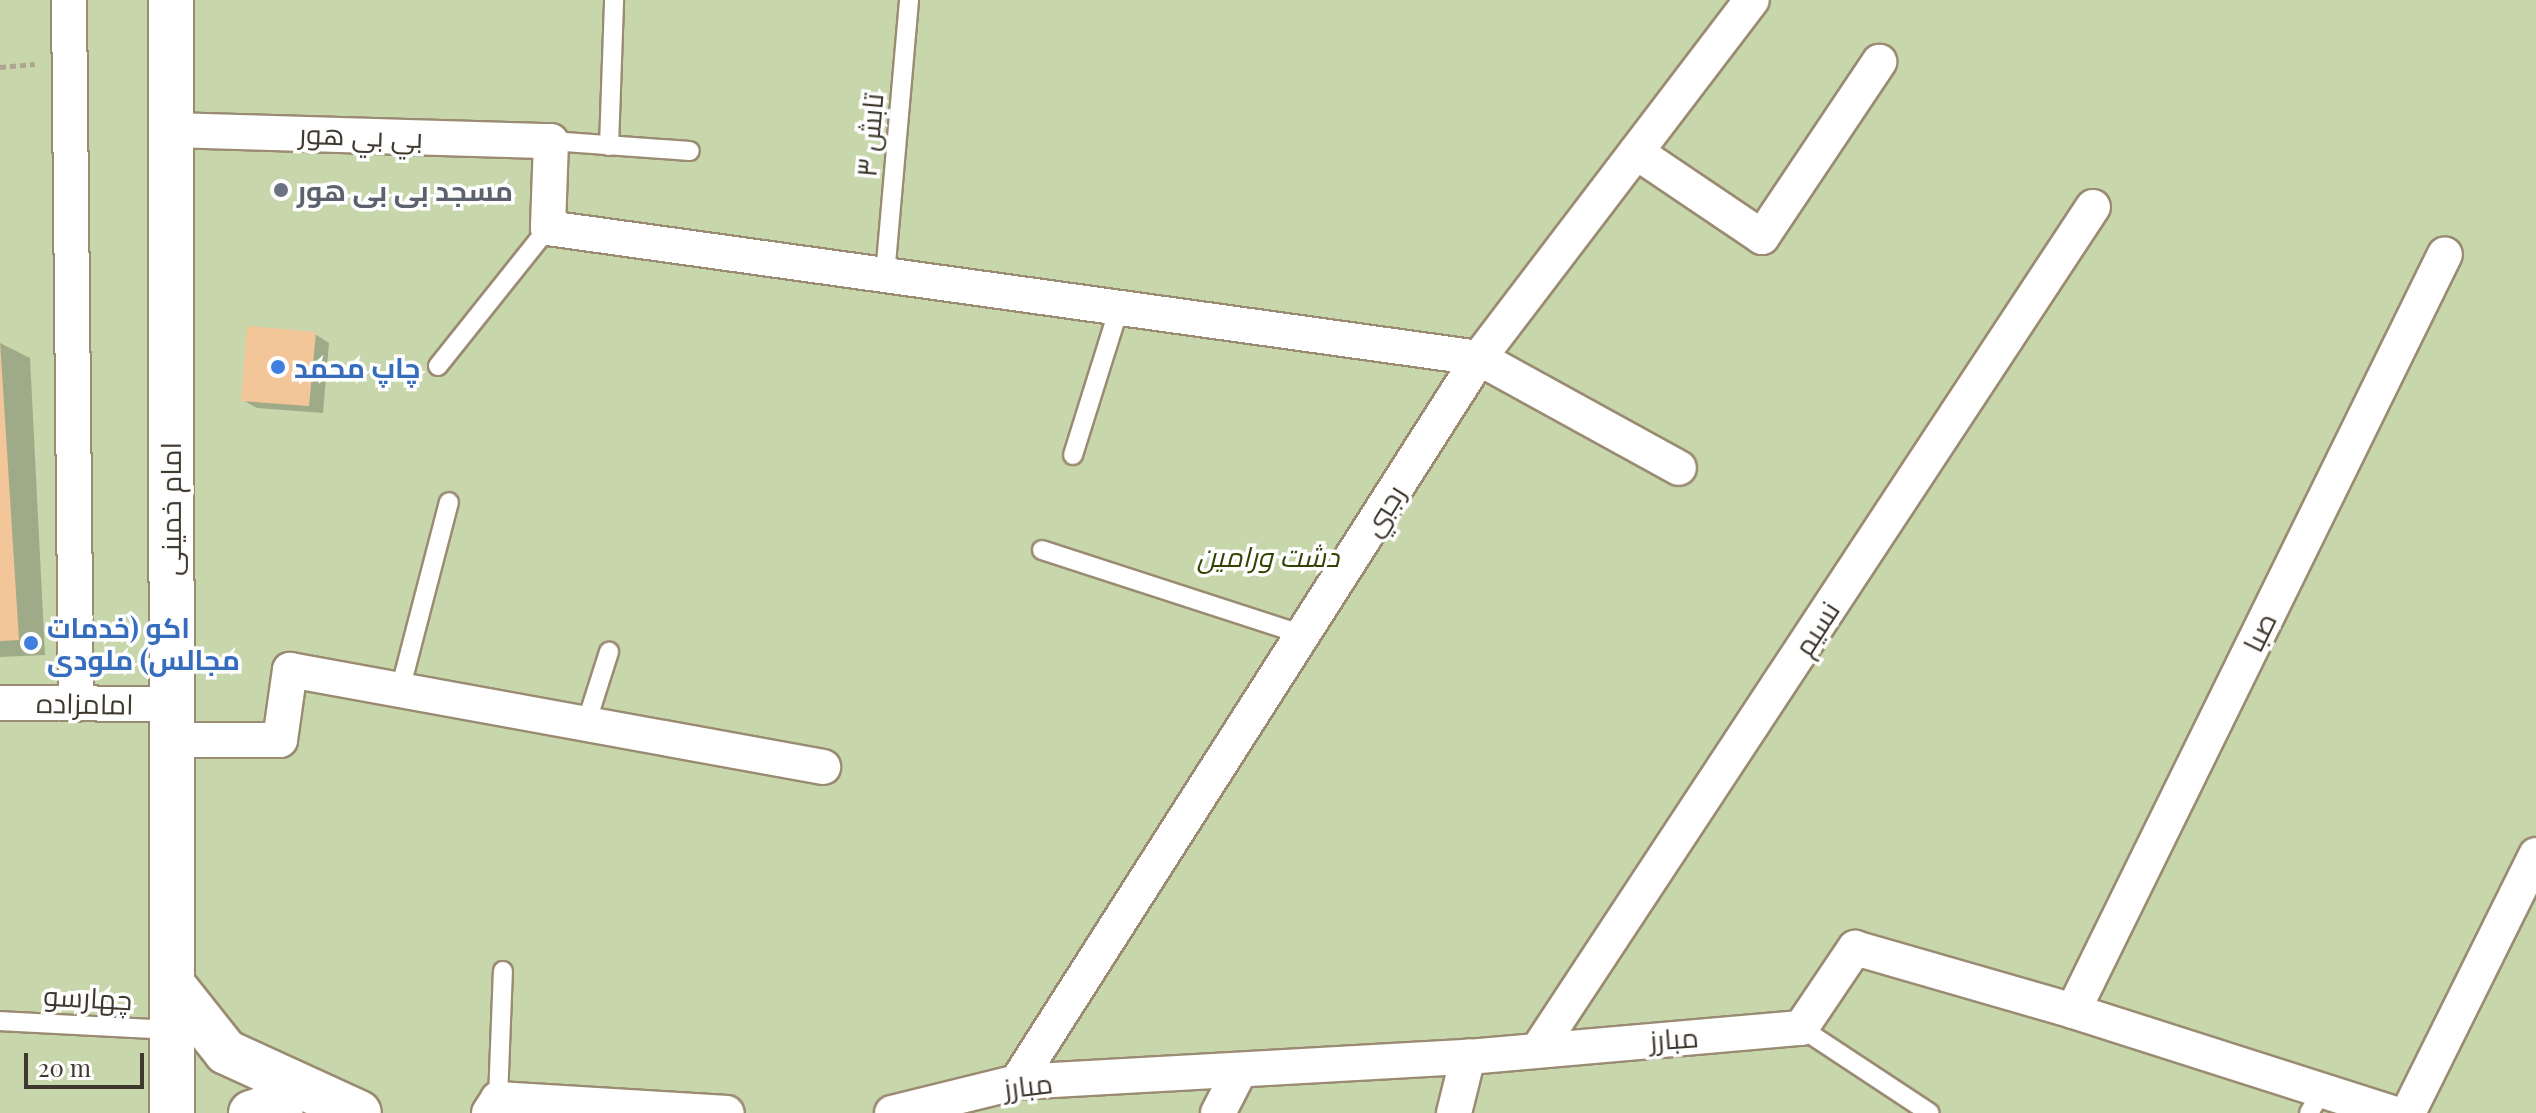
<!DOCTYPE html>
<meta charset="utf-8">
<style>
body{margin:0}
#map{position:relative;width:2536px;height:1113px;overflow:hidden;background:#fdefda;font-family:"Playfair Display",Cairo,serif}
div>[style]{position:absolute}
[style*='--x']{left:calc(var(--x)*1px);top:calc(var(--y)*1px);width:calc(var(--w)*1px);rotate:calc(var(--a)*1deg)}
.green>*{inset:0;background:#c7d6ab}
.shadow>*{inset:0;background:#0003}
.building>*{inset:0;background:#f3c69a}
.path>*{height:5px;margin-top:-2.5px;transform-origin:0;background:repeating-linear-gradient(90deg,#b0a594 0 6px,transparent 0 10px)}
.roads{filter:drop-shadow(2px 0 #9a8b72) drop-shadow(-2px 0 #9a8b72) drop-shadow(0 2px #9a8b72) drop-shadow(0 -2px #9a8b72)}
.service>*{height:18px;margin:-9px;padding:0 9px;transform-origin:9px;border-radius:9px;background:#fff}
.minor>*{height:34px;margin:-17px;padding:0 17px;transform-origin:17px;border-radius:17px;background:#fff}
.secondary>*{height:44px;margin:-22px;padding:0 22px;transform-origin:22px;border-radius:22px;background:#fff}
.dots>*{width:22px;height:22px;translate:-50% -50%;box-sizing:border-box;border:4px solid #fefefe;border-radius:50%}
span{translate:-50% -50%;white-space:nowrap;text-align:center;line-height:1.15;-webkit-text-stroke:7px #fefefe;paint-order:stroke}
.street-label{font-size:28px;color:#3f382e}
.worship-label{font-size:28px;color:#5b616d;font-weight:700}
.left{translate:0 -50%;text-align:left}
.shop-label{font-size:28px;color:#366cbe;font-weight:700}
.park-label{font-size:28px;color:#344303;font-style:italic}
.scale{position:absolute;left:24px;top:1053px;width:120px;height:36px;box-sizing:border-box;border:4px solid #3f382e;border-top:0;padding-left:10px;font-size:24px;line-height:28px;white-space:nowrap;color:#3f382e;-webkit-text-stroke:6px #fefefe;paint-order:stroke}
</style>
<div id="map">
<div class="green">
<i style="clip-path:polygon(0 0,2536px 0,2536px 1113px,0 1113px)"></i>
</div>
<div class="shadow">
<i style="clip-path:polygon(315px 334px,329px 343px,323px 413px,257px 408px,243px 400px)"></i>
<i style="clip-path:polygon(0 343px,30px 358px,45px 655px,0 657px)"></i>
</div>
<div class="building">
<i style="clip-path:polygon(247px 326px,316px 332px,309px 406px,241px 401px)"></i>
<i style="clip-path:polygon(0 341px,19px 640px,0 641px)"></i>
</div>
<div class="path">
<i style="--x:0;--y:67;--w:35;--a:-5"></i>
</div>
<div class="roads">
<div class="service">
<i style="--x:551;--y:141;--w:139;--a:4.1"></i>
<i style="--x:609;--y:146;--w:146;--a:-88"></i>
<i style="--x:885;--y:275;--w:276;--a:-85"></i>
<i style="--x:438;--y:366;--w:176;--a:-51.4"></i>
<i style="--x:1073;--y:455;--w:154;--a:-72.6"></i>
<i style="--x:1042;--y:550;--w:275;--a:18"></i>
<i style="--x:400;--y:690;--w:194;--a:-75.4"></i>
<i style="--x:586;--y:724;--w:76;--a:-72.3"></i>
<i style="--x:0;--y:1021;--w:173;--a:3"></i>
<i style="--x:1801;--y:1028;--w:154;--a:33.4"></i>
<i style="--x:498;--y:1099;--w:128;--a:-87.8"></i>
<i style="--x:2309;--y:1113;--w:26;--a:-59"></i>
</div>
<div class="minor">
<i style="--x:69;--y:0;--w:704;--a:89.43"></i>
<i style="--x:171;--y:130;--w:380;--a:1.7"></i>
<i style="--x:551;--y:141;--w:87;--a:92"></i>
<i style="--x:548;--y:228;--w:940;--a:7.95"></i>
<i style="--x:1479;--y:358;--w:228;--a:28.8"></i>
<i style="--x:1636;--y:152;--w:152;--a:34"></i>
<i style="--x:1762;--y:237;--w:211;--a:-56.2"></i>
<i style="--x:0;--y:703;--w:170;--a:0.3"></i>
<i style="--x:170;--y:740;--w:110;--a:0"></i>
<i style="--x:280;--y:740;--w:71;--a:-81.9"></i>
<i style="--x:290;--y:670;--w:542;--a:10.31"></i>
<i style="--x:2073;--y:1011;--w:843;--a:-63.83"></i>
<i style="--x:1539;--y:1048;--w:1007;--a:-56.63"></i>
<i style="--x:1017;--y:1082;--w:859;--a:-57.46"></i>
<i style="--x:1479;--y:358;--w:450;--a:-52.7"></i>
<i style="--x:489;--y:1113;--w:17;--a:-57"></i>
<i style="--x:498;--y:1099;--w:229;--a:3.5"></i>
<i style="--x:892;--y:1113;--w:129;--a:-13.9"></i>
<i style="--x:1017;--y:1082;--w:452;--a:-3.2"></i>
<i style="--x:1468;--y:1057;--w:334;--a:-5"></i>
<i style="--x:1801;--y:1028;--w:97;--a:-56"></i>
<i style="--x:1855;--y:948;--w:227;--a:16.1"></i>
<i style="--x:2073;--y:1011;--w:336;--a:17.7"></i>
<i style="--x:1218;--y:1113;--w:46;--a:-62.9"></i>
<i style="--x:1454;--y:1113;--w:58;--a:-76"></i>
<i style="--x:2408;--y:1113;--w:288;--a:-63.6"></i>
</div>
<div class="secondary">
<i style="--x:171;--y:0;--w:1113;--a:89.95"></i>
<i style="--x:172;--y:984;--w:87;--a:51.5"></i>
<i style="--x:226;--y:1052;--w:146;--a:24.6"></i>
<i style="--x:251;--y:1113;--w:13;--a:-18"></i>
<i style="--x:263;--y:1109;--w:18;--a:13"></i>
</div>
</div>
<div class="dots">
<i style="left:281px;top:190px;background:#6b7280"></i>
<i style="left:278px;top:367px;background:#3f7fe0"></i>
<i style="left:31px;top:643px;background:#3f7fe0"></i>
</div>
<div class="street-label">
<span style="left:361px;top:135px;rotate:2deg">بي بي هور</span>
<span style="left:869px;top:135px;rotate:-85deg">تابش ۳</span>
<span style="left:170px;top:509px;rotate:-90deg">امام خمینی</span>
<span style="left:1383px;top:510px;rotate:-58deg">رجبي</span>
<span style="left:1816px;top:628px;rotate:-57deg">نسيم</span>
<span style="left:2259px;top:632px;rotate:-64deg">صبا</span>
<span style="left:85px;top:703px;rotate:1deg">امامزاده</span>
<span style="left:88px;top:997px;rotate:3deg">چهارسو</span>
<span style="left:1674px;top:1038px;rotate:-4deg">مبارز</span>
<span style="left:1028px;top:1085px;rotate:-7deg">مبارز</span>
</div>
<div class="worship-label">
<span class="left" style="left:297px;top:190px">مسجد بی بی هور</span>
</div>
<div class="shop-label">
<span class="left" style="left:294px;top:367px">چاپ محمد</span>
<span class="left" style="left:47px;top:643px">اکو (خدمات<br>مجالس) ملودی</span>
</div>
<div class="park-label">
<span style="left:1268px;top:556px">دشت ورامین</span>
</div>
<div class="scale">20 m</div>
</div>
